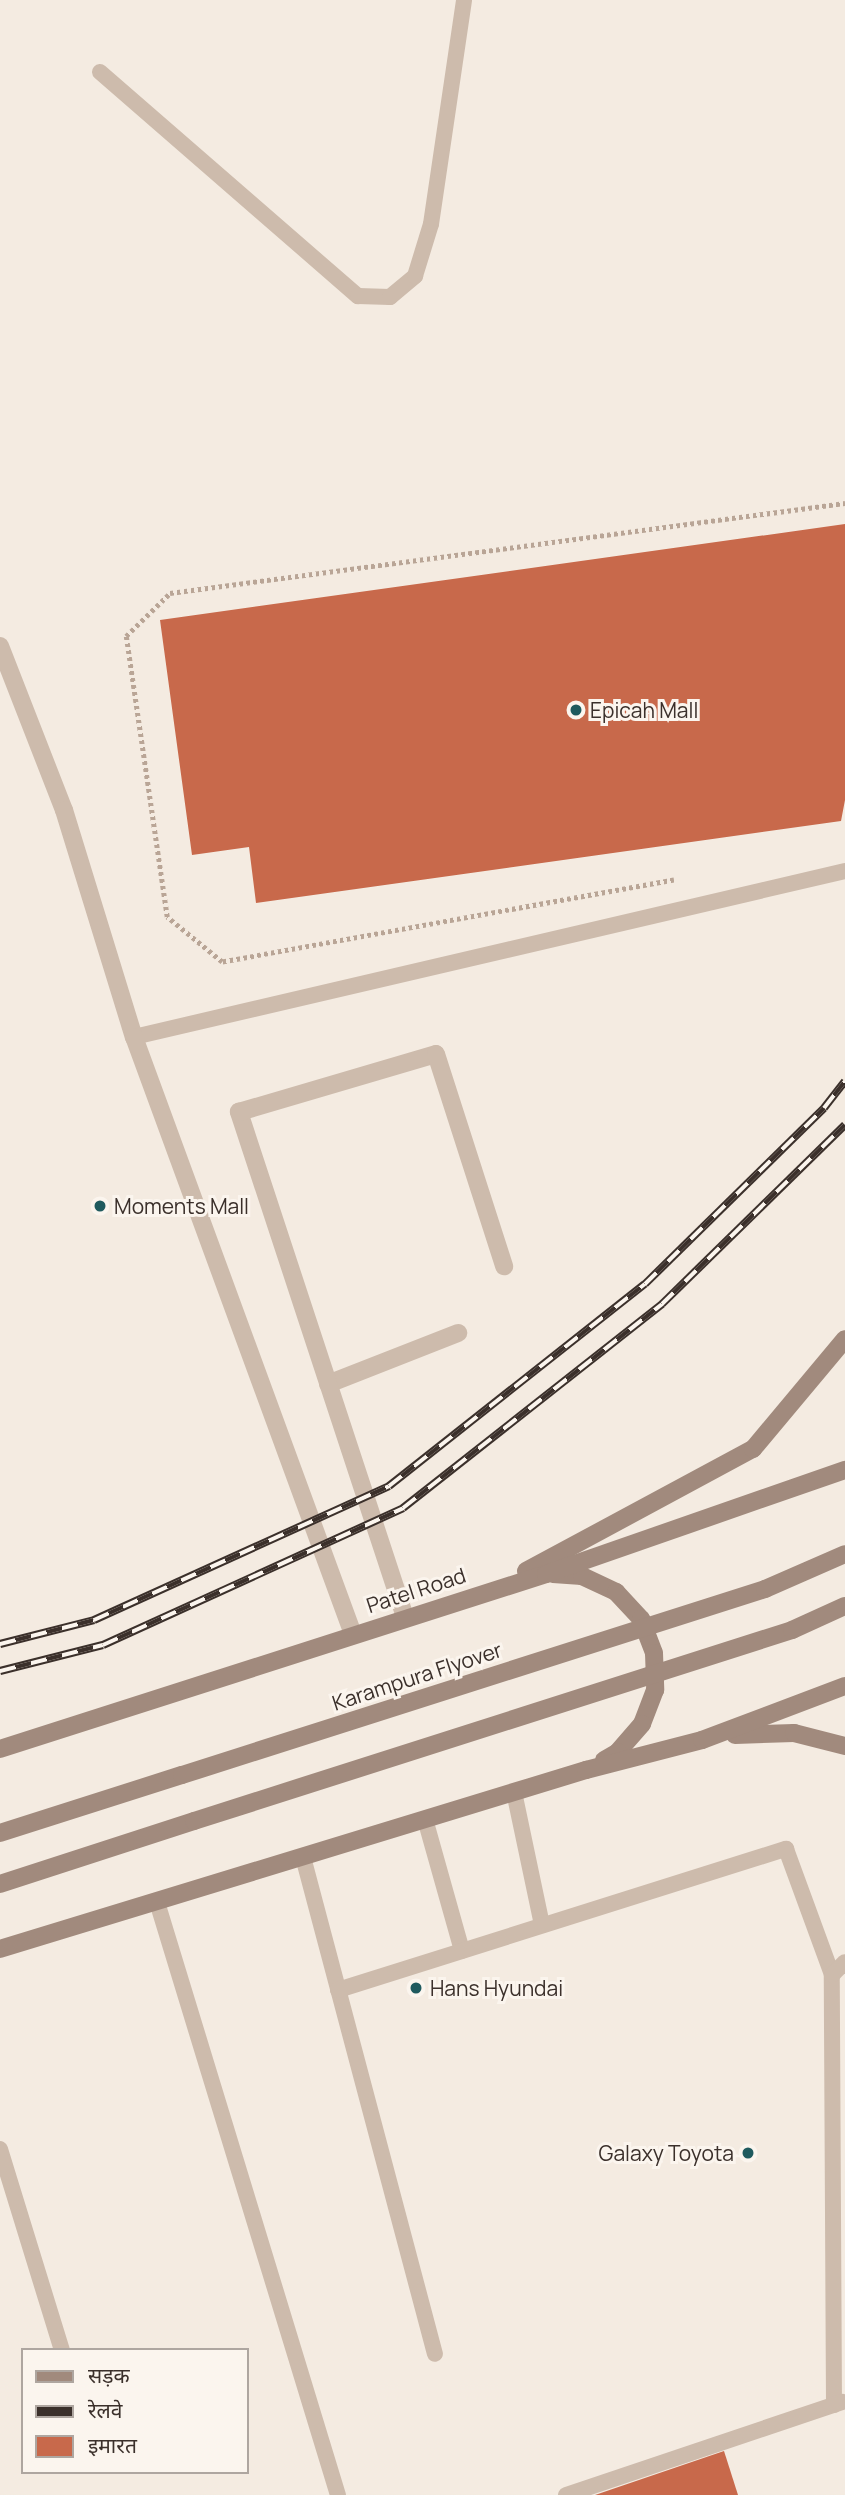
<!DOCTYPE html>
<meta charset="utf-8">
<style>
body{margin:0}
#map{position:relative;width:845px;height:2495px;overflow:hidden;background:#f4ebe1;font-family:Manrope,"Noto Sans Devanagari",sans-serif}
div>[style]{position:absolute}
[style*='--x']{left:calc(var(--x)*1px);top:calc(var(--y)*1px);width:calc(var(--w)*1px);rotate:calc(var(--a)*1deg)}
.building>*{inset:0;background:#c8694b}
.path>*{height:4.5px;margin-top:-2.25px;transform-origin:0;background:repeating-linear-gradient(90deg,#b9a596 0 3.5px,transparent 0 7px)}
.lane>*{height:16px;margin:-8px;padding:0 8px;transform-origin:8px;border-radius:8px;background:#cdbbac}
.street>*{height:18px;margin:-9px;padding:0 9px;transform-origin:9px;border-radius:9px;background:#cdbbac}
.secondary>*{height:18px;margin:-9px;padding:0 9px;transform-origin:9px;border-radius:9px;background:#a18a7d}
.rail>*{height:8px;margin-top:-4px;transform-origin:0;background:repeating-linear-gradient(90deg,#fbf5ee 0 16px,#3b302b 0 32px);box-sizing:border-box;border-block:2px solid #3b302b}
.secondary-bridge>*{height:18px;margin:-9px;padding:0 9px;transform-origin:9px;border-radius:9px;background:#a18a7d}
.dots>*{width:19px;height:19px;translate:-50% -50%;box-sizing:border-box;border:4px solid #fbf5ee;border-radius:50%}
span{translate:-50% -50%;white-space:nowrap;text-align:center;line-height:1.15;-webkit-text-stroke:6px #fbf5ee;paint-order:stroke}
.poi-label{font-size:21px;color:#3b302b}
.left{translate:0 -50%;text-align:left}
.right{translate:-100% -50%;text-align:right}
.street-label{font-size:21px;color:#3b302b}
.legend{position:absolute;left:21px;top:2348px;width:228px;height:126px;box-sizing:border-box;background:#fbf5ee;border:2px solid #aea6a0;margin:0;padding:9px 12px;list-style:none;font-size:21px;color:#3b302b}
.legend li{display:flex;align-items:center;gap:14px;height:35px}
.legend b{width:35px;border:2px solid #aea6a0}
</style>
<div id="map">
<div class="building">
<i style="clip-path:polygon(845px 524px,845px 800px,841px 821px,256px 903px,249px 847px,192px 855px,160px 620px)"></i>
<i style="clip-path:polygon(724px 2451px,738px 2495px,595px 2495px)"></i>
</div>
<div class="path">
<i style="--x:674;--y:880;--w:459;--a:169.7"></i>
<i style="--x:222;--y:962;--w:71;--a:-140.7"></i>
<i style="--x:167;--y:917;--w:284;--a:-98.3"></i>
<i style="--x:126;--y:636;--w:62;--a:-44.3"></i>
<i style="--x:170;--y:593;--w:681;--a:-7.59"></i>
</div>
<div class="lane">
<i style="--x:100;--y:72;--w:342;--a:41"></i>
<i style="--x:358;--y:296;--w:32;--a:2"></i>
<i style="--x:390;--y:297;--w:33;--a:-40"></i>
<i style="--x:415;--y:276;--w:54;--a:-72.9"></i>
<i style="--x:431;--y:224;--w:226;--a:-81.6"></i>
<i style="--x:134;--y:1037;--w:730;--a:-13.14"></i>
<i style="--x:514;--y:1792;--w:136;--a:78.1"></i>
<i style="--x:425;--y:1819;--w:137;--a:74.3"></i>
<i style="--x:303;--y:1857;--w:514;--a:75.13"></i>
<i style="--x:157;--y:1902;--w:620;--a:73.03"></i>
<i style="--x:338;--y:1990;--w:470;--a:-17.5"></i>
<i style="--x:786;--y:1849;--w:134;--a:69.9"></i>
<i style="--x:0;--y:2149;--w:210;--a:72.9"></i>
<i style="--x:834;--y:2405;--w:430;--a:-90.3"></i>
<i style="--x:832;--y:1975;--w:18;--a:-45"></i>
<i style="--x:566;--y:2495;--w:292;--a:-18.6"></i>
</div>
<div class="street">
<i style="--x:0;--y:646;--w:176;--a:68.7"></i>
<i style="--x:64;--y:810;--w:238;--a:72.9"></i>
<i style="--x:134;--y:1037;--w:636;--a:69.86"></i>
<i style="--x:328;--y:1384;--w:140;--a:-21.4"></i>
<i style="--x:405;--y:1617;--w:532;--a:-108.2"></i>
<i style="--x:239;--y:1112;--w:205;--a:-16.4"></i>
<i style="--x:436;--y:1054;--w:223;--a:72.2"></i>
</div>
<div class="secondary">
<i style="--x:526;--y:1571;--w:258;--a:-28.3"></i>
<i style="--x:753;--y:1449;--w:143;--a:-50.1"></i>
<i style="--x:553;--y:1574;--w:29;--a:4"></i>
<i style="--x:582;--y:1576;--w:38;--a:25"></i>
<i style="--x:616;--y:1592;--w:37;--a:47"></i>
<i style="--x:641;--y:1619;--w:36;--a:69"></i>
<i style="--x:654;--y:1653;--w:37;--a:88"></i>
<i style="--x:655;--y:1690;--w:36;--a:111"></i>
<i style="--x:642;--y:1724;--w:37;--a:131"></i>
<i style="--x:618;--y:1752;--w:16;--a:150"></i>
<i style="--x:735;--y:1735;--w:59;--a:-1.9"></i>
<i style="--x:794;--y:1733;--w:53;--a:14.3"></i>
<i style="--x:0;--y:1749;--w:573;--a:-17.77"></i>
<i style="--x:546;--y:1574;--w:317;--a:-19.2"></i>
<i style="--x:0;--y:1833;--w:191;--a:-17.7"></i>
<i style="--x:0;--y:1884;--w:204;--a:-18"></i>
<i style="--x:0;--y:1949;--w:613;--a:-16.99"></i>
<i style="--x:586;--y:1770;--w:120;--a:-14.5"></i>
<i style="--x:702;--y:1740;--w:153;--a:-20.7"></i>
</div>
<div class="rail">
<i style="--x:0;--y:1644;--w:97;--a:-14.3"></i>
<i style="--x:94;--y:1620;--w:324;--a:-24.4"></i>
<i style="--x:389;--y:1486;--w:326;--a:-38.3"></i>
<i style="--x:645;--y:1284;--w:251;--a:-44.5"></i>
<i style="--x:824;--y:1108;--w:34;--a:-52"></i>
<i style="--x:0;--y:1671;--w:106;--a:-14.2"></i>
<i style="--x:103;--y:1645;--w:330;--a:-24.5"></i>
<i style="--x:403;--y:1508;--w:330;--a:-38.2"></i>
<i style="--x:662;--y:1304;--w:256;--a:-44.4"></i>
</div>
<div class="secondary-bridge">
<i style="--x:182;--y:1775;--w:612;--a:-17.69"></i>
<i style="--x:765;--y:1589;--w:87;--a:-23.6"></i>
<i style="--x:194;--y:1821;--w:628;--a:-17.71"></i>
<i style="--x:792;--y:1630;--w:58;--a:-24.4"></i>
</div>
<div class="dots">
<i style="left:576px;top:710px;background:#1f5a5e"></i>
<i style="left:100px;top:1206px;background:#1f5a5e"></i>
<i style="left:416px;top:1988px;background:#1f5a5e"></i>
<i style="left:748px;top:2153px;background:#1f5a5e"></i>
</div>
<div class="poi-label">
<span class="left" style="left:590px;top:710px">Epicah Mall</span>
<span class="left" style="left:114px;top:1206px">Moments Mall</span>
<span class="left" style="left:430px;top:1988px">Hans Hyundai</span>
<span class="right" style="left:734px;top:2153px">Galaxy Toyota</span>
</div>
<div class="street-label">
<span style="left:416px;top:1590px;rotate:-18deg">Patel Road</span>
<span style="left:417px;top:1676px;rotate:-18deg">Karampura Flyover</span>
</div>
<ul class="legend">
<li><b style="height:9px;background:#a18a7d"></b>सड़क</li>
<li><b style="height:9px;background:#3b302b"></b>रेलवे</li>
<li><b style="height:19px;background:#c8694b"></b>इमारत</li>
</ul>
</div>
